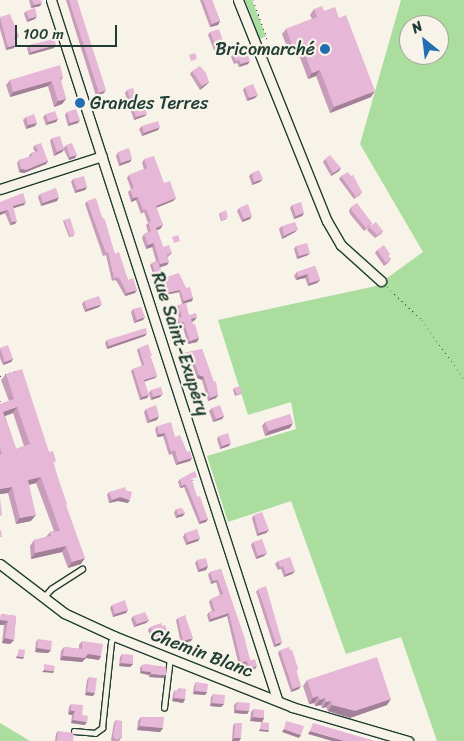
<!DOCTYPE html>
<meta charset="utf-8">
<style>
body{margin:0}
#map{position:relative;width:464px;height:741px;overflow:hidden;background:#f7f3e8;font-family:Sriracha,sans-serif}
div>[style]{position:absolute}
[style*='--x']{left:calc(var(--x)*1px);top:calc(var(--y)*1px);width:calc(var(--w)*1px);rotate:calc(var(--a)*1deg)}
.green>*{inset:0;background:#aadd9e}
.path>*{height:1px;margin-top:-0.5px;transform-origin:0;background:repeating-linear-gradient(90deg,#1f3d34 0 1px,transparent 0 5px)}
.roads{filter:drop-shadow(1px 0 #1f3d34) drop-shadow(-1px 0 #1f3d34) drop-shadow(0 1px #1f3d34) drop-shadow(0 -1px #1f3d34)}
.lane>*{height:4.5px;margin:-2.25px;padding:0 2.25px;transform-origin:2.25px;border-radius:2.25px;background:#f7f3e8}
.street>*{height:9px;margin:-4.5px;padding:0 4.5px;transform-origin:4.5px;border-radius:4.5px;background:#f7f3e8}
.wall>*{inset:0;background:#c79dba}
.shaded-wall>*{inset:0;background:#a28097}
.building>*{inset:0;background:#e7b7d8}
.dots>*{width:14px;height:14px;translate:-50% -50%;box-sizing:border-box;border:2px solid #f7f3e8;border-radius:50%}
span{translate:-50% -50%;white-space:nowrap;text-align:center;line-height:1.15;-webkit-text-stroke:4.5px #f7f3e8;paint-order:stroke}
.poi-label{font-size:18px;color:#1f3d34}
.right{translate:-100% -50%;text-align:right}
.left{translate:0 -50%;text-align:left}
.street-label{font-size:18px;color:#1f3d34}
.north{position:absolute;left:399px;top:15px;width:50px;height:50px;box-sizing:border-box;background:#f7f3e8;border:1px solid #a1aaa0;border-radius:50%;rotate:331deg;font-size:14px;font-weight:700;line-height:20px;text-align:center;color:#1f3d34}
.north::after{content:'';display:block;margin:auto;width:18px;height:22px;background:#1f6fb2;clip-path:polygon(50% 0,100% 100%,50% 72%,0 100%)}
.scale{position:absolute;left:15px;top:25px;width:102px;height:22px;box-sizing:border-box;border:2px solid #1f3d34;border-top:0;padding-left:6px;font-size:15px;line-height:18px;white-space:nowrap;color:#1f3d34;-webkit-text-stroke:4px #f7f3e8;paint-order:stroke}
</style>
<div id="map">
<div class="green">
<i style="clip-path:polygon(245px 0,252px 0,266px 36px,260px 39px)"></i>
<i style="clip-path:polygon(evenodd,401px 0,464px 0,464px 741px,437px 741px,401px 637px,346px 654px,291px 501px,228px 522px,207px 456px,296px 429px,291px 402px,248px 415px,218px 320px,376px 286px,423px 252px,360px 144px,401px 0,409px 25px,439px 25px,439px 55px,409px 55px,409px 25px)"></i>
<i style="clip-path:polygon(0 723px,30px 741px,0 741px)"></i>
</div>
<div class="path">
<i style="--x:253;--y:0;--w:40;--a:69.8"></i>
<i style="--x:267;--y:38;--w:3;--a:162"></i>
<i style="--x:387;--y:287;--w:48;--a:43.3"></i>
<i style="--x:422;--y:320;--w:72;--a:54.6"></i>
<i style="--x:0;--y:376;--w:18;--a:-19"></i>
<i style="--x:0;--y:401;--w:1;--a:45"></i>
</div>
<div class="roads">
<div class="lane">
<i style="--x:43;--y:598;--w:12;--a:-48"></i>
<i style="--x:51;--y:589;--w:37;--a:-33"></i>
<i style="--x:164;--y:708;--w:50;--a:-83.2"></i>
<i style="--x:74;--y:731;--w:21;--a:5"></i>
<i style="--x:95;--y:733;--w:9;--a:-36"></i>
<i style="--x:102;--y:728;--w:86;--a:-84"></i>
<i style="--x:111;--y:642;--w:7;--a:-63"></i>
</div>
<div class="street">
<i style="--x:51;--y:0;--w:735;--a:72.08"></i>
<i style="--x:238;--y:0;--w:238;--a:68.1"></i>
<i style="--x:327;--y:221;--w:28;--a:60"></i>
<i style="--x:341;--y:245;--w:54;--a:42"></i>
<i style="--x:0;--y:189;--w:107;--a:-17.9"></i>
<i style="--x:0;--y:564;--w:81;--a:37.4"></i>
<i style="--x:64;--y:613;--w:55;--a:24.7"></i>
<i style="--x:114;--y:636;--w:192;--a:21.7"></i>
<i style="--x:292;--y:707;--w:121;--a:16.3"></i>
</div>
</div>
<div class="wall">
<i style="clip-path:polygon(29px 0,41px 0,40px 6px,31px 8px)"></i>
<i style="clip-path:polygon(66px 0,77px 0,104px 93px,96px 96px)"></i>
<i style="clip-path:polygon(200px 0,212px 0,220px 21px,218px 25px,210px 27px)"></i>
<i style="clip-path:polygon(314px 9px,324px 11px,371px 97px,330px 113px,316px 76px,308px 79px,298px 52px,290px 55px,282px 34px,286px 29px,312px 19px,310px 15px)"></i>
<i style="clip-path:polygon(26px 11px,35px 19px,27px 22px,24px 14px)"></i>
<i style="clip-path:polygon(0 17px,19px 36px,16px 39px,14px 40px,14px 48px,6px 50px,0 29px)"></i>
<i style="clip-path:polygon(210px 32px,222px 47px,214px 50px,208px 35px)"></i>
<i style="clip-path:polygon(29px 45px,54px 48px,29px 55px,27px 48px)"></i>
<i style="clip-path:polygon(233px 54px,248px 64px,239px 67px,237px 63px,234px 64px,231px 57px)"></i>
<i style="clip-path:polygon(192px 71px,209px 82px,206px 85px,200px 90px,190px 74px)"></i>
<i style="clip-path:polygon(63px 77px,61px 81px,66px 99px,62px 104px,54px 107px,48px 86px,10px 97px,6px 85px,10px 80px)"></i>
<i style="clip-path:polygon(245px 87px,255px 98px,247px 101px,243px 90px)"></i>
<i style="clip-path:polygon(127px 90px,137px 101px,145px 116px,134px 120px,125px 93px)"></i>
<i style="clip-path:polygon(67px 112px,78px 123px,68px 126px,65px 115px)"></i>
<i style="clip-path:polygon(46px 114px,58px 119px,56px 122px,46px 125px,43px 117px)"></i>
<i style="clip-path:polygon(26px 117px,37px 123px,35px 126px,26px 129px,23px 120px)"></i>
<i style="clip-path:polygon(142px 126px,158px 130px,142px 136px,139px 129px)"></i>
<i style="clip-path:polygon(52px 138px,64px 148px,66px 145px,75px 158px,69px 160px,64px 150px,62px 152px,54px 156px,50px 141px)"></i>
<i style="clip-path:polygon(35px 145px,48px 161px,46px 164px,24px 173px,19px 172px,17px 163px,19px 160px,29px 157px,29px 156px,31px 153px,35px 152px,33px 148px)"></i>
<i style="clip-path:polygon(118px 152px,130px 162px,119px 166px,116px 156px)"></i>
<i style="clip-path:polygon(144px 159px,164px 183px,176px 198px,173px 201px,156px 208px,163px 225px,160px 229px,157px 230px,163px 247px,172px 253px,168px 257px,167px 265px,160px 267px,163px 278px,186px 288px,193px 298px,192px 301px,182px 304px,179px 292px,161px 296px,150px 265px,152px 263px,156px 261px,152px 247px,146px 249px,142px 238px,144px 234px,148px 232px,146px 225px,148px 223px,144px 212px,141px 214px,136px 200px,131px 202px,128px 192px,131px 189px,127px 178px,129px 175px,144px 169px,142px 163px)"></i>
<i style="clip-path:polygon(325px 159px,341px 168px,339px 171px,331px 176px,323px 162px)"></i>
<i style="clip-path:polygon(252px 173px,260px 182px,252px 185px,249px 176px)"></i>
<i style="clip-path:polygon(341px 176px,362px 192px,360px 195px,354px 199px,339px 179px)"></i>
<i style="clip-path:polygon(73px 179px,87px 187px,85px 190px,75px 193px,71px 182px)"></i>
<i style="clip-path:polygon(40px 194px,57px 201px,41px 206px,38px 197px)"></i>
<i style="clip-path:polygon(87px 201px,115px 254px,135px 293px,125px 296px,117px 282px,115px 280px,112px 281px,106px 255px,103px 256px,85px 204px)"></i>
<i style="clip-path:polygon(0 202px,24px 205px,13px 208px,15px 224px,10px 225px,5px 213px,0 215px)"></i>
<i style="clip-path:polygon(292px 205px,304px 213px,302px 216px,294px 219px,290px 208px)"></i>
<i style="clip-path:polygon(351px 207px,372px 223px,370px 226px,364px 231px,350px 214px,349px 211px)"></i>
<i style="clip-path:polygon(239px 208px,250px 219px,242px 222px,237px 211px)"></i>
<i style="clip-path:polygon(220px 213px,227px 219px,221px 221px,219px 214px)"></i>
<i style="clip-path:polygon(64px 220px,74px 236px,69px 237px,63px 221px)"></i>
<i style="clip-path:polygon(282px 226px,295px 232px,282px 239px,279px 229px)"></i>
<i style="clip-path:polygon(369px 227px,383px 231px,381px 234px,375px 238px,367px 230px)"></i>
<i style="clip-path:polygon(296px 246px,308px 255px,297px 259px,294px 249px)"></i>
<i style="clip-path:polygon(377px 250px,390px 254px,388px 256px,391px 259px,388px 263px,384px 266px,375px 253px)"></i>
<i style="clip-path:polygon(315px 266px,320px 280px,317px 283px,308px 286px,305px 278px,296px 280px,294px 276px,297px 272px)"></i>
<i style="clip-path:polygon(84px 301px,99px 307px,85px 312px,82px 304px)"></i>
<i style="clip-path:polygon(178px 305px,195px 320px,192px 322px,199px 338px,197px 342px,188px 344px,182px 325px,178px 326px,176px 321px,179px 318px,176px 308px)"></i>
<i style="clip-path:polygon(133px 309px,143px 320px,134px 323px,131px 312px)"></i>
<i style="clip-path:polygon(145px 336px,107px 349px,105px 343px,107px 340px)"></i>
<i style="clip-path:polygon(0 348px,13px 359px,11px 362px,3px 365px,0 358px)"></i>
<i style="clip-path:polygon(139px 348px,151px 358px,157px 376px,155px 378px,144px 382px,149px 395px,147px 398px,140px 400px,131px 371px,133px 369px,142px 366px,137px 350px)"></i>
<i style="clip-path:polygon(202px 349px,218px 395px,216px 398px,208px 401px,202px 380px,197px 378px,192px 364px,186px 366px,182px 355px,184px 353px)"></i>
<i style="clip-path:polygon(evenodd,6px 374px,49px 452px,54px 465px,66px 506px,81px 564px,68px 568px,62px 552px,31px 559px,30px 546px,34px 540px,46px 537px,50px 532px,54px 531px,36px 483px,29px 485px,31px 521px,16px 524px,8px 493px,0 494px,0 404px,9px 401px,1px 380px,6px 374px,13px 413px,24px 446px,16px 449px,5px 416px,13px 413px)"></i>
<i style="clip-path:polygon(234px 388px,242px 393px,241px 394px,235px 396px,233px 390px)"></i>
<i style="clip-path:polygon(151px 390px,160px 397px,151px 400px,149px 393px)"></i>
<i style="clip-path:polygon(212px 408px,224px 416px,222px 419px,213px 422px,209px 411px)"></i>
<i style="clip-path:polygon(146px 409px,157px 420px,147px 423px,144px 412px)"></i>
<i style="clip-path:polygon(265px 422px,290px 428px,265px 436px,262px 426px)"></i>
<i style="clip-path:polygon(157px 426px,175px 437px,187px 452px,192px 458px,190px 461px,176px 465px,172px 454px,169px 455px,163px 436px,157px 437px,155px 429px)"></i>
<i style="clip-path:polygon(219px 436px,229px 446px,220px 449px,217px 439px)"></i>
<i style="clip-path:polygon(180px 479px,195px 480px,192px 481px,197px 497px,208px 519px,206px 522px,199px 524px,184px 487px,180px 488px,178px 482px)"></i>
<i style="clip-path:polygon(125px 490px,128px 503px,118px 501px,109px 503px,107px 495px,109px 492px)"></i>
<i style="clip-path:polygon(176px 509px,183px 516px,176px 518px,174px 513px)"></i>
<i style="clip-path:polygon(254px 515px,269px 530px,266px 533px,257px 536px,252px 518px)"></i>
<i style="clip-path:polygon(185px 533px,198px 541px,186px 545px,183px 537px)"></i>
<i style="clip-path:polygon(253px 542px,264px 556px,256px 559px,251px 545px)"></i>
<i style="clip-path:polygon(197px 560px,208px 566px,206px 570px,198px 572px,195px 563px)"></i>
<i style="clip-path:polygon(278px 561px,295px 571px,292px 574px,284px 577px,281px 569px,278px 570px,275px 564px)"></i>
<i style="clip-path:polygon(221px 569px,250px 660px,255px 669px,248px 671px,245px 664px,239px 666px,227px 616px,209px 622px,207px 615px,209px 612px,212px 611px,209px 602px,211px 599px,220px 595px,216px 582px,211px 584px,208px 575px,210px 572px)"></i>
<i style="clip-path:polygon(258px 589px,280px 645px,274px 647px,257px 594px,256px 592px)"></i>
<i style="clip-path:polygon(112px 605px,126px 613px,113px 617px,110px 608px)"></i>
<i style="clip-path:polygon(1px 614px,16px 616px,14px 640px,10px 644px,2px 643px,4px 625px,0 625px)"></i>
<i style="clip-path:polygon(133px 616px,149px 620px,146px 623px,134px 627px,131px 619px)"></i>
<i style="clip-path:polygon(178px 618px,191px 641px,181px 644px,176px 620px)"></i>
<i style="clip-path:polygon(150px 627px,167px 630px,165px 634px,151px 639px,148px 630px)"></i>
<i style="clip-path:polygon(38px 639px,51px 650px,48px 653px,35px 652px,36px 642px)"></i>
<i style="clip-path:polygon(82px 641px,101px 656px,99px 660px,86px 658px,82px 662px,60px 660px,61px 651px,64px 647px,79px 649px,79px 645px)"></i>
<i style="clip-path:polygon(280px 650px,298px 668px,296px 671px,299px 689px,291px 692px,278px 653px)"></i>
<i style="clip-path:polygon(122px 654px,133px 664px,130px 667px,119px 666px,120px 657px)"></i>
<i style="clip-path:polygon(142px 665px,164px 678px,149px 677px,149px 675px,140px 673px,140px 668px)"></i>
<i style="clip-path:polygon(89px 677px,93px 696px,85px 695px,87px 680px)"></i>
<i style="clip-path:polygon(307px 680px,387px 705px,350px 718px,328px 711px,326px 707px,322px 708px,321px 705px,315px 706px,314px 703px,309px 704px,303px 686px)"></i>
<i style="clip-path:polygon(196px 682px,207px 692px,205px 695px,193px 694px,194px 686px)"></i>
<i style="clip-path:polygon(179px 688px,185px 699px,183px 703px,172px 701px,173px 694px,175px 690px,177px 691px)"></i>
<i style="clip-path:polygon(213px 694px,224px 704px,221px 707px,210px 706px,211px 697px)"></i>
<i style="clip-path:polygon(237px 702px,249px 711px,247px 714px,234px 713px,234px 705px)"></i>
<i style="clip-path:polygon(71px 704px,82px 715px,85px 725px,71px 723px,72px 715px,68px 714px,69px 707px)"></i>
<i style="clip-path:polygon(254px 709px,264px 718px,262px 722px,250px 721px,251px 712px)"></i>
<i style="clip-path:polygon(141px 717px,163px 728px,160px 732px,137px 730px,138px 721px)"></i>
<i style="clip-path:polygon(116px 720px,122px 737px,119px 741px,112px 741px,111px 740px,114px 723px)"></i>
<i style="clip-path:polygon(235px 723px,241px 738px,239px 741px,232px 741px,233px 726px)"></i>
<i style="clip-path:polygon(58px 731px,73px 741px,55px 741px,56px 734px)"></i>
</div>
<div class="shaded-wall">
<i style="clip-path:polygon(42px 3px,40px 6px,31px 8px,34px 5px)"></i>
<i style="clip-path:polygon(37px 16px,35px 19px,27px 22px,29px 19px)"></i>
<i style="clip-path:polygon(220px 21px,218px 25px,210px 27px,212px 24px)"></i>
<i style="clip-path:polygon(224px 44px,222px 47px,214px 50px,216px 47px)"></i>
<i style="clip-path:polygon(16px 45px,14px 48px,6px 50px,8px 47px)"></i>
<i style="clip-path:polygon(56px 45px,54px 48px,29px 55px,31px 52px)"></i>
<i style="clip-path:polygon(302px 46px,298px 52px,290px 55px,294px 50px)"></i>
<i style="clip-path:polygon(250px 61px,248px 64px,239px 67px,241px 64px)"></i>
<i style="clip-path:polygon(320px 70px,316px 76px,308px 79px,312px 73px)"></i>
<i style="clip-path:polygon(52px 81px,48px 86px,10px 97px,13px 92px)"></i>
<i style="clip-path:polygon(209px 82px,206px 85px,200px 90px,202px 86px)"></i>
<i style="clip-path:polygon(106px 90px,104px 93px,96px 96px,99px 93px)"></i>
<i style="clip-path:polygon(375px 91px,371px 97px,330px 113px,334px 107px)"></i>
<i style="clip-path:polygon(258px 95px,255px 98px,247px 101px,249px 98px)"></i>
<i style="clip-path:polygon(66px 99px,62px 104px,54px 107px,58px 101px)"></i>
<i style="clip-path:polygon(147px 114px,145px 116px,134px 120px,136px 117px)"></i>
<i style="clip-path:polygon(58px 119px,56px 122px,46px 125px,48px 122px)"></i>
<i style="clip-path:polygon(80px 120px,78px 123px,68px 126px,70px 123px)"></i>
<i style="clip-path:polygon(37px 123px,35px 126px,26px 129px,28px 125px)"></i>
<i style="clip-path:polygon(160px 127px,158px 130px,142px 136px,144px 133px)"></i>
<i style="clip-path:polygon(64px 149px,62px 152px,54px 156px,57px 152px)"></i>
<i style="clip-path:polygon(77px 155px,75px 158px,69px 160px,70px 157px)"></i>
<i style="clip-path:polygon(132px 159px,130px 162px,119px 166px,121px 163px)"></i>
<i style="clip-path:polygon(48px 161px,46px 164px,24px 173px,19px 172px,21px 169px)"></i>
<i style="clip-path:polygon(341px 168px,339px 171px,331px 176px,333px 173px)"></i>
<i style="clip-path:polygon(263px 179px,260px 182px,252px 185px,254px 182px)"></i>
<i style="clip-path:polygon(87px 187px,85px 190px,75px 193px,77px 190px)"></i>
<i style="clip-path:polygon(59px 197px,57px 201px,41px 206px,43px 203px)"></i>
<i style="clip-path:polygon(138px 197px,136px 200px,131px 202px,133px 198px)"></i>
<i style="clip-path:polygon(176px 198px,173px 201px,153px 209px,156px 206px)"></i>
<i style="clip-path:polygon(26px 202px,24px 205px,11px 209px,13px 206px)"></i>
<i style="clip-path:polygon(8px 210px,5px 213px,0 215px,0 212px)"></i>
<i style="clip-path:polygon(304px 213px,302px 216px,294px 219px,296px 216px)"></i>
<i style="clip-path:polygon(252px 216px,250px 219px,242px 222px,244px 219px)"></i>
<i style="clip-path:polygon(17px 221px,15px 224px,10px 225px,12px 222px)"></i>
<i style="clip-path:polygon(163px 225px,160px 229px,154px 231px,156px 228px)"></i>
<i style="clip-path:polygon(298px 229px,295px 232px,282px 239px,284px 236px)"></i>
<i style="clip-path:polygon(154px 243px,152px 247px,146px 249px,148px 245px)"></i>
<i style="clip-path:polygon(310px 253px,308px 255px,297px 259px,299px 256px)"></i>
<i style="clip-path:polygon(169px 262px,167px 265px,158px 268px,160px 264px)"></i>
<i style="clip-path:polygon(308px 274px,305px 278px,296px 280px,298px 277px)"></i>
<i style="clip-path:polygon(320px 280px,317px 283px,308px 286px,310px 283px)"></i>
<i style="clip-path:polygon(137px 290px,135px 293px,125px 296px,127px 293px)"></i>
<i style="clip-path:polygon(180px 290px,179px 292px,161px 296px,162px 294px)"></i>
<i style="clip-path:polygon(193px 298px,192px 301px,182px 304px,184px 301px)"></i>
<i style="clip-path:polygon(102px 304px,99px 307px,85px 312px,87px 309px)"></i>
<i style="clip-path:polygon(145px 317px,143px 320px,134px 323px,137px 320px)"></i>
<i style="clip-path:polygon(197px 317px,195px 320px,189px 323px,191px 319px)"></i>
<i style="clip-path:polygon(184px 322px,182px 325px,178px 326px,180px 323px)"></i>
<i style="clip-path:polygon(147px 333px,145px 336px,107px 349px,109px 346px)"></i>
<i style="clip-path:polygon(199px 338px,197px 342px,188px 344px,190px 341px)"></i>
<i style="clip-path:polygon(13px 359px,11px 362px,3px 365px,5px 362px)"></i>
<i style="clip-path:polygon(194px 361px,192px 364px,186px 366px,188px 363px)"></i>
<i style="clip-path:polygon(199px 375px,204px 377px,202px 380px,197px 378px)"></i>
<i style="clip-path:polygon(157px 376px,155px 378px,142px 382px,144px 380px)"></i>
<i style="clip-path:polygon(163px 394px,160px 397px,151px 400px,153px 397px)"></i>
<i style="clip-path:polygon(149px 395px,147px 398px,140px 400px,142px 397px)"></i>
<i style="clip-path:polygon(218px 395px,216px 398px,208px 401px,210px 398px)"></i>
<i style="clip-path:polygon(17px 407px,13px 413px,0 418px,3px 412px)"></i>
<i style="clip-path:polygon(159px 416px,157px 420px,147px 423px,150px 420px)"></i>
<i style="clip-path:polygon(224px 416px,222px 419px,213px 422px,216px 419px)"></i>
<i style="clip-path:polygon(293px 423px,290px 428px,265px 436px,269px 431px)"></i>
<i style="clip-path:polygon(165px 433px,163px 436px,157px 437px,159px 434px)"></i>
<i style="clip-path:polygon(231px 443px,229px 446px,220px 449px,222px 446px)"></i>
<i style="clip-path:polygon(192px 458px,190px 461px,176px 465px,178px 462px)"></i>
<i style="clip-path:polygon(41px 477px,36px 483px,24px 486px,28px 480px)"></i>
<i style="clip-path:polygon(186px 484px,184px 487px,180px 488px,182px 486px)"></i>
<i style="clip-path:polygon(12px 487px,8px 493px,0 494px,0 489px)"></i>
<i style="clip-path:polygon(120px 497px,130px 500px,128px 503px,118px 501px,109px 503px,112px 500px)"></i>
<i style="clip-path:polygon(185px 513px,183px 516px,176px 518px,178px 515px)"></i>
<i style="clip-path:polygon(36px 515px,31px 521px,16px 524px,20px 518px)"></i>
<i style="clip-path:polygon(208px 519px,206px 522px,199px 524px,201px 521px)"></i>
<i style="clip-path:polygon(269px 530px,266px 533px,257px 536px,259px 533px)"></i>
<i style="clip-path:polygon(200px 538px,198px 541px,186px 545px,188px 542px)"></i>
<i style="clip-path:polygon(66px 546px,62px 552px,31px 559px,35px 553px)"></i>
<i style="clip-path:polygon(267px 553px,264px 556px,256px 559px,258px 556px)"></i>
<i style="clip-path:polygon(85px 558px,81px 564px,68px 568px,72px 562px)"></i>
<i style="clip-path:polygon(208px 566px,206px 570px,198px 572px,200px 569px)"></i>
<i style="clip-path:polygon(295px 571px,292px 574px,284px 577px,286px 574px)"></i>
<i style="clip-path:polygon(218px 580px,216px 582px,211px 584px,213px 581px)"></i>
<i style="clip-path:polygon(128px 610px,126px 613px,113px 617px,115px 614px)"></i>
<i style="clip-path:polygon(229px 613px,227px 616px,209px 622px,211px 619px)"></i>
<i style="clip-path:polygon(0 620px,8px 621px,4px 625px,0 625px)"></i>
<i style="clip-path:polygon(149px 620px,146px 623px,134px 627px,137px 624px)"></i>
<i style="clip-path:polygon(167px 630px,165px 634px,151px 639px,154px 636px)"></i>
<i style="clip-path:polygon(5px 638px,14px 640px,10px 644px,2px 643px)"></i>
<i style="clip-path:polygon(193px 638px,191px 641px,181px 644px,183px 641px)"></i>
<i style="clip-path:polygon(282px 642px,280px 645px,274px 647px,276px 644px)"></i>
<i style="clip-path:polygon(37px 648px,51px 650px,48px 653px,35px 652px)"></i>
<i style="clip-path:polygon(88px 654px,101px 656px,99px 660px,86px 658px,82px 662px,60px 660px,63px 656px)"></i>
<i style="clip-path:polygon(17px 656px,24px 657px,23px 659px,16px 658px)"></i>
<i style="clip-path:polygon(247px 661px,245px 664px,239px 666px,241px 663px)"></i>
<i style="clip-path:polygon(121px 663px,133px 664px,130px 667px,119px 666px)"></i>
<i style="clip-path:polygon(257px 666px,255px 669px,248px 671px,250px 668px)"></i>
<i style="clip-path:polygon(44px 670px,54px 671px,53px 673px,42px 672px)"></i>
<i style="clip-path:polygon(142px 671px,151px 672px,149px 675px,140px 673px)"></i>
<i style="clip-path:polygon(151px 674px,166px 675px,164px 678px,149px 677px)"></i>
<i style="clip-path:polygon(301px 686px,299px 689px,291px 692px,293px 689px)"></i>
<i style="clip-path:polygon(195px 691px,207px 692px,205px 695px,193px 694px)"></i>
<i style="clip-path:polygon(87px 692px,95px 693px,93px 696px,85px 695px)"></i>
<i style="clip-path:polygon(318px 696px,314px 703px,309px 704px,313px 698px)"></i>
<i style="clip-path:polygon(174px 698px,185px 699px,183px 703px,172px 701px)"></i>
<i style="clip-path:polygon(325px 698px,321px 705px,315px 706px,320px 700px)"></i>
<i style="clip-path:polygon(391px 699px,387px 705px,350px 718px,328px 711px,332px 705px)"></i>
<i style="clip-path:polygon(331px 701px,326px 707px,322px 708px,326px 702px)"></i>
<i style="clip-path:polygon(212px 703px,224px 704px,221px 707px,210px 706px)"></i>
<i style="clip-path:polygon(236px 710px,249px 711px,247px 714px,234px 713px)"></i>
<i style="clip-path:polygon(71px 711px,75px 711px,72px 715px,68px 714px)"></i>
<i style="clip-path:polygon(253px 717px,264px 718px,262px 722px,250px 721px)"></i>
<i style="clip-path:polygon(73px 720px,87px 722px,85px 725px,71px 723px)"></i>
<i style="clip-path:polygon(140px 726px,163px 728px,160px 732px,137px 730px)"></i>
<i style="clip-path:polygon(260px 729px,269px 730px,268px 732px,259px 731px)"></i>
<i style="clip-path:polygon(284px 729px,301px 735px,299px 738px,282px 732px)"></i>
<i style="clip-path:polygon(310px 731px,345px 741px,332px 741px,308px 734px)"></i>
<i style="clip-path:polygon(234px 738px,241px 738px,239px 741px,232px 741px)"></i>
</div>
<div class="building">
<i style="clip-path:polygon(32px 0,41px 0,42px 3px,34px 5px)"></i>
<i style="clip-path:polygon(69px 0,77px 0,106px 90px,99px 93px)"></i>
<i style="clip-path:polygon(203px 0,212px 0,220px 21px,212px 24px)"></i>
<i style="clip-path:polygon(322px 6px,324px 11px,335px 7px,339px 18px,346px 15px,375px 91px,334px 107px,320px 70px,312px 73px,302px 46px,294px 50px,286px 29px,317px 17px,314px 9px)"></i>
<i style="clip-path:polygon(35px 8px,37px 16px,29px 19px,26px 11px)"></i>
<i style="clip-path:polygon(10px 14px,19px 36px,14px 38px,16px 45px,8px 47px,0 17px)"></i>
<i style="clip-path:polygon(219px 29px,224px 44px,216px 47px,210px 32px)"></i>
<i style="clip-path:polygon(54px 39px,56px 45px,31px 52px,29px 45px)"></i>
<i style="clip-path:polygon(246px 49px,250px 61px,241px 64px,239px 60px,236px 61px,233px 54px)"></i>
<i style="clip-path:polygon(195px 53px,197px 59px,191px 61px,189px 55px)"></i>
<i style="clip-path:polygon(60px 65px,63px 77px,60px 78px,66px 99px,58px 101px,52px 81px,13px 92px,10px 80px)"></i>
<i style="clip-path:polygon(200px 66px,206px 73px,209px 82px,202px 86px,192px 71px)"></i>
<i style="clip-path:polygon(253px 84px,258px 95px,249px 98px,245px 87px)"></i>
<i style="clip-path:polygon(133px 88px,137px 101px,141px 99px,147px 114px,136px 117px,127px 90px)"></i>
<i style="clip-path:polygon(76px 109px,80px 120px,70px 123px,67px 112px)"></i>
<i style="clip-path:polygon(55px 111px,58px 119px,48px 122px,46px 114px)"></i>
<i style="clip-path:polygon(34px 114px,37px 123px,28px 125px,26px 117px)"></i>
<i style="clip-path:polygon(158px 121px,160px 127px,144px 133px,142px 126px)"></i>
<i style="clip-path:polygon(60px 136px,64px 149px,57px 152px,52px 138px)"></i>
<i style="clip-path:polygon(41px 143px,48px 161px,26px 170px,21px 169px,19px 160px,32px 156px,31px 153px,38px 151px,35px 145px)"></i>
<i style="clip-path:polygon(72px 143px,77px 155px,70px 157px,66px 145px)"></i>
<i style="clip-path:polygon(129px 148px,132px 159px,121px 163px,118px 152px)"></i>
<i style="clip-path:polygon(330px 155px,341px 168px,333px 173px,325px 159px)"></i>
<i style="clip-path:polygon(154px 156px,164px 183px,170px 181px,176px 198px,156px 206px,163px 225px,156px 228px,163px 247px,169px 245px,172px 253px,167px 254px,169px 262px,160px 264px,154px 243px,148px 245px,144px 234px,151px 231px,148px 222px,151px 221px,146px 209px,143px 210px,138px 197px,133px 198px,130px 189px,134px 188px,129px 175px,147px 168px,144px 159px)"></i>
<i style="clip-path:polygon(259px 170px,263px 179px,254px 182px,252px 173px)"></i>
<i style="clip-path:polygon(348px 172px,351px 176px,353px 175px,362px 192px,356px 197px,341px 176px)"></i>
<i style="clip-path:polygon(84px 176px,87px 187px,77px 190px,73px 179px)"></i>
<i style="clip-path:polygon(56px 188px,59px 197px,43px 203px,40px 194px)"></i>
<i style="clip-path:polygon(23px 193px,26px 202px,13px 206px,17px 221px,12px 222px,8px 210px,0 212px,0 202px)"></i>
<i style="clip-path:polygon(96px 198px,102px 217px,105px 220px,115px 254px,119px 252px,128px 280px,133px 278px,137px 290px,127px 293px,120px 279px,117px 277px,114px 278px,108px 252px,106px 253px,87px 201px)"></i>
<i style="clip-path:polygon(301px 202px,304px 213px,296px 216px,292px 205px)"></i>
<i style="clip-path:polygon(357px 203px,372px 223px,366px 228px,352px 211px,351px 207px)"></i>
<i style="clip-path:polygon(248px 204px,252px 216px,244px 219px,239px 208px)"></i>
<i style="clip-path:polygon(226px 210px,228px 217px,222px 220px,220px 213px)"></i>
<i style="clip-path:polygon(70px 218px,75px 234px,70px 236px,64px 220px)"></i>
<i style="clip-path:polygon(295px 222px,298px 229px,284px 236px,282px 226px)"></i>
<i style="clip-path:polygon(376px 222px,383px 231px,377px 235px,369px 227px)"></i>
<i style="clip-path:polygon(178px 235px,180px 241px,174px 243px,172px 237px)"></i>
<i style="clip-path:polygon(307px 243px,310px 253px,299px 256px,296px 246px)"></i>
<i style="clip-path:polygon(384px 245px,390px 254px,388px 256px,391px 259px,386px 263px,377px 250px)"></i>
<i style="clip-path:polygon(158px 261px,163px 278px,179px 273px,186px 288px,190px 287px,193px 298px,184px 301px,180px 290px,162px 294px,152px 263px)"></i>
<i style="clip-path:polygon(315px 266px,320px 280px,310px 283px,308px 274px,298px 277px,297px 272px)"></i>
<i style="clip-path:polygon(99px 296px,102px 304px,87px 309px,84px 301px)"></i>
<i style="clip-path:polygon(186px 303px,189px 315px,196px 313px,197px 317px,191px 319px,193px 325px,195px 324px,199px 338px,190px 341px,184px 322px,180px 323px,178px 318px,182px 317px,178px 305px)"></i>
<i style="clip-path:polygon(141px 307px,145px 317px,137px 320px,133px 309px)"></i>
<i style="clip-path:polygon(146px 328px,147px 333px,109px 346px,107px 340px)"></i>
<i style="clip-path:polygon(148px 344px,152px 356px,150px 356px,157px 376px,144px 380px,149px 395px,142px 397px,133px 369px,144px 365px,139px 348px)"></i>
<i style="clip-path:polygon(8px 345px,13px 359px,5px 362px,0 348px)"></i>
<i style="clip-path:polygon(202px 349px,214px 382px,216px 381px,218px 395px,210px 398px,204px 377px,199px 375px,194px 361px,188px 363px,184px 353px)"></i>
<i style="clip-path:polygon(evenodd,22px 369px,49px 452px,53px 451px,56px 461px,53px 463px,67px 504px,66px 505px,85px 558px,72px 562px,66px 546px,35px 553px,34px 540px,51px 536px,50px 532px,60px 531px,41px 477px,28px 480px,36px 515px,20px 518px,12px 487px,0 489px,0 455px,2px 454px,0 448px,0 404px,14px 399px,6px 374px,22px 369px,17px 407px,30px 444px,16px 449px,3px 412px,17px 407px)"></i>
<i style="clip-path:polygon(240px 386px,242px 393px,237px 394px,234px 388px)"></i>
<i style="clip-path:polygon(161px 387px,163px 394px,153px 397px,151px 390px)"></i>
<i style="clip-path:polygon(156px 405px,159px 416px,150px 420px,146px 409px)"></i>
<i style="clip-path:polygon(220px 405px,224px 416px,216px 419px,212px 408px)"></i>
<i style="clip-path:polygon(290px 414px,293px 423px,269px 431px,265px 422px)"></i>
<i style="clip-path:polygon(171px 422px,175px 437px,180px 435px,187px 452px,190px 451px,192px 458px,178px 462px,175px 450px,171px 452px,165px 433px,159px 434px,157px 426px)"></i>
<i style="clip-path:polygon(228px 433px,231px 443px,222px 446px,219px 436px)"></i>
<i style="clip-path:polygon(195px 471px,197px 477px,191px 479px,197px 497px,200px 496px,208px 519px,201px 521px,186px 484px,182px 486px,180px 479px)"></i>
<i style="clip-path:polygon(126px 487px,125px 490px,132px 492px,130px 500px,120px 497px,112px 500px,109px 492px)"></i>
<i style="clip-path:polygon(0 497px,2px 515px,0 516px)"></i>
<i style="clip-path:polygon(182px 508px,185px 513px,178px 515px,176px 509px)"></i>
<i style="clip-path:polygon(262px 512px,269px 530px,259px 533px,254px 515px)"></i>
<i style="clip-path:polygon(197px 529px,200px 538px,188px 542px,185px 533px)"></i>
<i style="clip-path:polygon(0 530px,1px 530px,2px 537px,0 537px)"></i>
<i style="clip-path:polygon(262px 539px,267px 553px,258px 556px,253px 542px)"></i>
<i style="clip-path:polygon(290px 557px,295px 571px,286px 574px,283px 566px,280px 567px,278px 561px)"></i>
<i style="clip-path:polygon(206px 558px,208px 566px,200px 569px,197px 560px)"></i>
<i style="clip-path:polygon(221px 569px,244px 636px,250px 660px,248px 661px,255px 659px,257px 666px,250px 668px,247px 661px,241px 663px,229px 613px,211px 619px,209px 612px,215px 611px,211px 599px,223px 594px,218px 580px,213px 581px,210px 572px)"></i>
<i style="clip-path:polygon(266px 586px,282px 642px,276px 644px,259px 591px,258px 589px)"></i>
<i style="clip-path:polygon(125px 600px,128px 610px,115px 614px,112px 605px)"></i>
<i style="clip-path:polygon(145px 612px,149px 620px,137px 624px,133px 616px)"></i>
<i style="clip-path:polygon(1px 614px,16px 616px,14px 640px,5px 638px,8px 621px,0 620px)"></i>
<i style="clip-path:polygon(185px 615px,193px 638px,183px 641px,178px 618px)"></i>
<i style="clip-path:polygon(161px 623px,162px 626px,165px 625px,167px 630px,154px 636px,150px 627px)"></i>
<i style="clip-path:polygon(38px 639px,52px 641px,51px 650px,37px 648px)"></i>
<i style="clip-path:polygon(82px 641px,103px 644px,101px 656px,88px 654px,85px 658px,63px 656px,64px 647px,82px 649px)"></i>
<i style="clip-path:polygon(289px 647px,290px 650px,292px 650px,298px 668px,296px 669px,301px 686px,293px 689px,280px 650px)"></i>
<i style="clip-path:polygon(19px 649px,25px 650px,24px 657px,17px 656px)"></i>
<i style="clip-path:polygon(122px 654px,133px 655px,133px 664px,121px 663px)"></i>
<i style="clip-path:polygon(377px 657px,391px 699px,355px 711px,332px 705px,331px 701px,326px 702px,325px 698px,320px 700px,318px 696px,313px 698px,307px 680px)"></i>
<i style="clip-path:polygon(44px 664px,55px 666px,54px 671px,44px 670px)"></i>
<i style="clip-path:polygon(146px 664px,166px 667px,166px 675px,151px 674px,151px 672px,142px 671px,142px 665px)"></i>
<i style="clip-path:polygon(89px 677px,97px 678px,95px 693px,87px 692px)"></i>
<i style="clip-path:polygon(196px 682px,208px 684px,207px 692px,195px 691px)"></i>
<i style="clip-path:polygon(179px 688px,186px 689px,185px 699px,174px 698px,175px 690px,179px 691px)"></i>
<i style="clip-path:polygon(213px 694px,225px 695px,224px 704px,212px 703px)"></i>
<i style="clip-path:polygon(237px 702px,250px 703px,249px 711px,236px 710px)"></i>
<i style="clip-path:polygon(71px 704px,83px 705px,82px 715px,88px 716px,87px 722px,73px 720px,75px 711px,71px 711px)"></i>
<i style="clip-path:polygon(254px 709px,264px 710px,264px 718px,253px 717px)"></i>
<i style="clip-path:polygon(141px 717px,164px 717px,163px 728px,140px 726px)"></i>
<i style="clip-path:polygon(116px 720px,122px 721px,122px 737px,116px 740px,113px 736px)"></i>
<i style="clip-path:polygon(286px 721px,304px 726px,301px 735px,284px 729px)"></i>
<i style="clip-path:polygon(261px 722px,269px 723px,269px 730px,260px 729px)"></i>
<i style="clip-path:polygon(235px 723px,242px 723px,241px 738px,234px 738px)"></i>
<i style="clip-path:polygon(313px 723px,375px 741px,345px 741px,310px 731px)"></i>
<i style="clip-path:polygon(58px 731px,74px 733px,73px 741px,57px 741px)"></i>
</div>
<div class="dots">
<i style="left:325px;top:49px;background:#1f6fb2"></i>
<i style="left:80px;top:103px;background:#1f6fb2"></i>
</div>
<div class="poi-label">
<span class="right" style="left:315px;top:49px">Bricomarché</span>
<span class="left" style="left:90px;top:103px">Grandes Terres</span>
</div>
<div class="street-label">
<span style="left:180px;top:344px;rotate:72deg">Rue Saint-Exupéry</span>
<span style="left:202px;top:653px;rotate:21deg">Chemin Blanc</span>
</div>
<div class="north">N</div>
<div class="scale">100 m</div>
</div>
